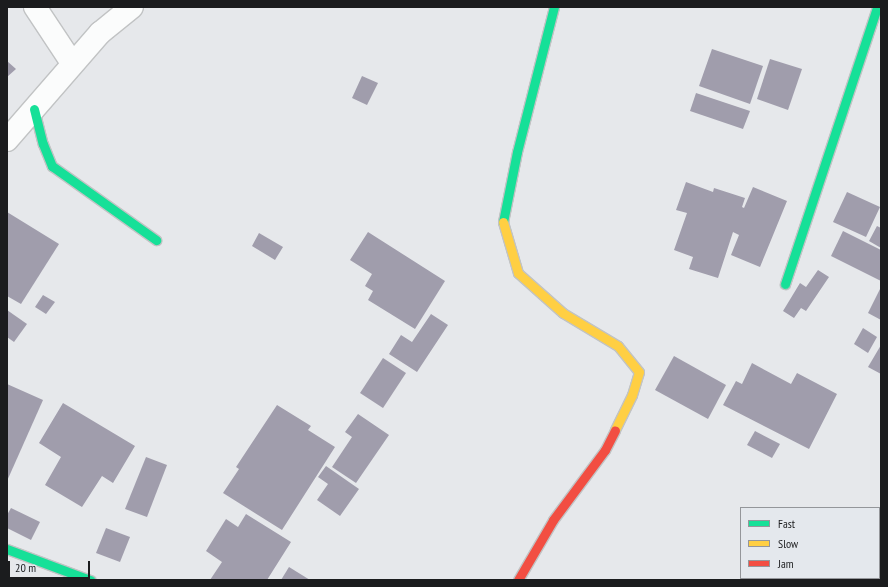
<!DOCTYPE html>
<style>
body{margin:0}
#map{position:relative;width:888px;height:587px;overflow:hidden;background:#e6e8eb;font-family:"PT Sans Narrow",sans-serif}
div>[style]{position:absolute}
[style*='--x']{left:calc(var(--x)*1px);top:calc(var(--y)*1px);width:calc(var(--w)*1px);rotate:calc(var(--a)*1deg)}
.building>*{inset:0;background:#a09dac}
.roads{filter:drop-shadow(1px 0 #c1c3c4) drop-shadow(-1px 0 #c1c3c4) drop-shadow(0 1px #c1c3c4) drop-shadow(0 -1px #c1c3c4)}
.street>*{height:22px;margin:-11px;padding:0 11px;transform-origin:11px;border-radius:11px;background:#fbfcfc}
.fast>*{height:9px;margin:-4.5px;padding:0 4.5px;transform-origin:4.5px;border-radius:4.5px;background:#16e098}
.slow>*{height:9px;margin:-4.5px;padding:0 4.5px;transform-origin:4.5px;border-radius:4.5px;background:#ffcf43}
.jam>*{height:9px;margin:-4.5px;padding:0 4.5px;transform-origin:4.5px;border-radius:4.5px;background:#f24e42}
span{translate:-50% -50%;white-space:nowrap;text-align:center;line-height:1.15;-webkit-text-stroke:4px #e4e8ed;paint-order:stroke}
.frame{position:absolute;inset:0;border:8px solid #1b1c1e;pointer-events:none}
.legend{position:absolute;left:740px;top:507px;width:140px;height:72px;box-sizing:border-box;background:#e4e8ed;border:1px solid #94969a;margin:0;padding:5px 7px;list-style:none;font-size:12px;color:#1b1c1e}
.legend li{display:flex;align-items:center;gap:8px;height:20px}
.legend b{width:20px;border:1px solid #94969a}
.scale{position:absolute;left:8px;top:561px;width:82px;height:18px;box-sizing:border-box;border:2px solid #1b1c1e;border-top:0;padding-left:5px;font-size:12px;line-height:14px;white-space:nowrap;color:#1b1c1e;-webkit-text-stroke:3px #e4e8ed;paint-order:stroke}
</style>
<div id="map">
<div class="building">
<i style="clip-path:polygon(712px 49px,763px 66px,750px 104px,699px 86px)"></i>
<i style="clip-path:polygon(770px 59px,802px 69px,788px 110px,757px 99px)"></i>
<i style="clip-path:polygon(7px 61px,16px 69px,7px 77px)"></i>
<i style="clip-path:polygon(362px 76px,378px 83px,367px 105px,352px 98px)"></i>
<i style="clip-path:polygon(696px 93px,750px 111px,743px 129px,690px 111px)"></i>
<i style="clip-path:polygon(686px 182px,713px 192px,714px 188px,745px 198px,742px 207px,744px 208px,753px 187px,787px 201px,760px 267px,731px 255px,739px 235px,733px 232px,718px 278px,689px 269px,693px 257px,674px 250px,687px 213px,676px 210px)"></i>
<i style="clip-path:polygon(847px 192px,880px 207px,866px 237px,833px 222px)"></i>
<i style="clip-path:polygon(7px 212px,59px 244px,21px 304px,7px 296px)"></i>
<i style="clip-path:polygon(877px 226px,881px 228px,881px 248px,869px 241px)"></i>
<i style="clip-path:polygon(843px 231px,881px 250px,881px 281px,831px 256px)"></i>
<i style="clip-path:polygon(368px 232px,445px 281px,415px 329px,368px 300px,373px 291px,365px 286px,372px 274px,350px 260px)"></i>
<i style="clip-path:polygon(259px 233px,283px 247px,275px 260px,252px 246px)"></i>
<i style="clip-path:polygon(818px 270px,829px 277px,806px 311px,801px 308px,794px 318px,783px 311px,800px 283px,806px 287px)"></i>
<i style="clip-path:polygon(881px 287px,881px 320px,868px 313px)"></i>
<i style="clip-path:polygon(43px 295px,55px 302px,46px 314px,35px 307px)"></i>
<i style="clip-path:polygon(7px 310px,27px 324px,14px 342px,7px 337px)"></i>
<i style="clip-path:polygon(431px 314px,448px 325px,417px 372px,389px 354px,401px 335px,412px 342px)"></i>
<i style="clip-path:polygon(863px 328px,877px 337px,868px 353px,854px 344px)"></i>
<i style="clip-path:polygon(881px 345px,881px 374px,868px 367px)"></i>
<i style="clip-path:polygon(674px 356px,726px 385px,708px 419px,655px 390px)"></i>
<i style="clip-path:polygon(383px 358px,406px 373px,383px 408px,360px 393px)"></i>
<i style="clip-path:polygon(752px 363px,791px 384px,797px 373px,837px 394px,809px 449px,723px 405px,736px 381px,742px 384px)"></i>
<i style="clip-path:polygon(7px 384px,43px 400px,7px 481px)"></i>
<i style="clip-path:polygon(63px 403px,135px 446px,113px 483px,102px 476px,82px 507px,45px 485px,61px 457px,39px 443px)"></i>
<i style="clip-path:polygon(277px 405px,311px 426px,308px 430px,335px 447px,282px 530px,223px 493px,239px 469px,236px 467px)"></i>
<i style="clip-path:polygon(358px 414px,389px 435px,356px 483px,332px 467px,352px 437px,345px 432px)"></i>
<i style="clip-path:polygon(755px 431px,780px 444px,772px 458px,747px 445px)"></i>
<i style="clip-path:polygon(146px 457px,167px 465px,147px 517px,125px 509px)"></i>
<i style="clip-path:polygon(326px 466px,359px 489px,340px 516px,317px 500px,328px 484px,318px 477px)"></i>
<i style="clip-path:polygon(11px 508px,40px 522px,31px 540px,7px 528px,7px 515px)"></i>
<i style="clip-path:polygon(246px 514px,291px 542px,267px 580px,210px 580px,222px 562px,206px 551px,226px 519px,238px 527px)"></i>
<i style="clip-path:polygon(106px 528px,130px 537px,120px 562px,96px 553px)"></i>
<i style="clip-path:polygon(289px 567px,310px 580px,281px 580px)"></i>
</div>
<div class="roads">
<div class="street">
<i style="--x:35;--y:7;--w:67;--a:56.5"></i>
<i style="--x:7;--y:140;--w:142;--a:-49"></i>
<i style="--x:100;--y:33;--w:41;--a:-39.1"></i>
</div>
<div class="fast">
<i style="--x:34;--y:109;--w:36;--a:76"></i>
<i style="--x:43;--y:144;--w:24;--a:68"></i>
<i style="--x:52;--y:166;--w:128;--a:35.4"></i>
<i style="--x:503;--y:222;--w:71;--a:-78.7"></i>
<i style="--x:517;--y:152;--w:150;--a:-75.7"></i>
<i style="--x:785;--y:284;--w:292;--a:-71.6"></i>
<i style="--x:7;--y:549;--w:89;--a:20.5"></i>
</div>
<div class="slow">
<i style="--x:503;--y:222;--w:53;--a:73.6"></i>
<i style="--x:518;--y:273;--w:60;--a:41.6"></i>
<i style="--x:563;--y:313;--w:64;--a:31"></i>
<i style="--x:618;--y:346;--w:33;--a:51"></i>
<i style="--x:639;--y:372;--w:24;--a:107"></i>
<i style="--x:632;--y:395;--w:39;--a:116"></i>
</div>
<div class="jam">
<i style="--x:518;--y:580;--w:69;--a:-59.7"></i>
<i style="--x:553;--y:520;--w:87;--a:-53.4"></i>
<i style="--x:605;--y:450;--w:22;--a:-63"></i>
</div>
</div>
<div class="frame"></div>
<ul class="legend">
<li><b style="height:5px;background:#16e098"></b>Fast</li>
<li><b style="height:5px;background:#ffcf43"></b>Slow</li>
<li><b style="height:5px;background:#f24e42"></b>Jam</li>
</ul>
<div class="scale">20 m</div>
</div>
